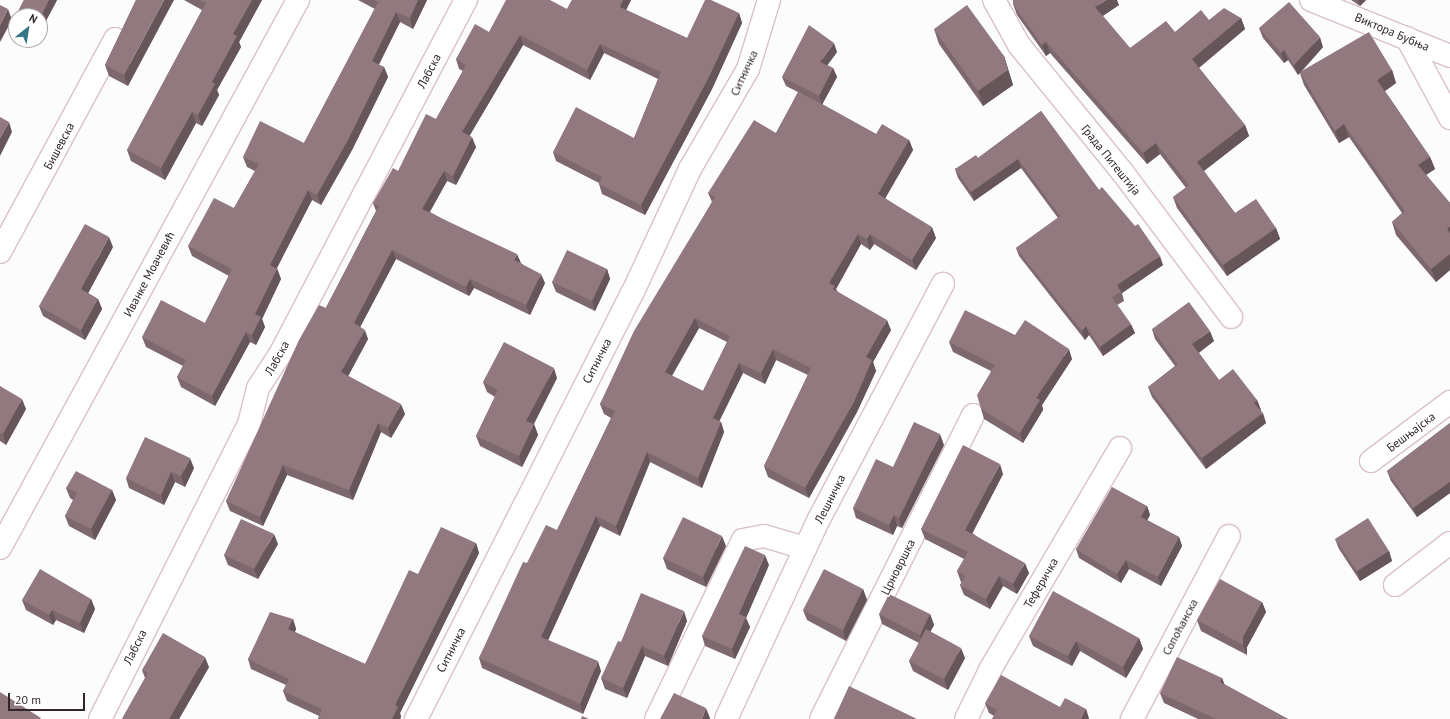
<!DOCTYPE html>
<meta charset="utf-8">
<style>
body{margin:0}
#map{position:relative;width:1450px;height:719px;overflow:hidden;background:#fcfcfc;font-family:"PT Sans",sans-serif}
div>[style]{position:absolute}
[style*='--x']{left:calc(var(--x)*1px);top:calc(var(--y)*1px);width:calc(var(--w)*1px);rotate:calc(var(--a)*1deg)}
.roads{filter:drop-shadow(1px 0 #dac0c7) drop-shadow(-1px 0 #dac0c7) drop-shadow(0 1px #dac0c7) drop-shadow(0 -1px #dac0c7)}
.minor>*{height:22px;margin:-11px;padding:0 11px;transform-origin:11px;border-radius:11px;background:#fff}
.wall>*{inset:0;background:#7d686d}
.shaded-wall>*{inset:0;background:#665559}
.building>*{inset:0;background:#91797f}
span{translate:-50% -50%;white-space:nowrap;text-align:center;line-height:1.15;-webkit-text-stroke:3px #fff;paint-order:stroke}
.street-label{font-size:12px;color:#31272a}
.north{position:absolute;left:8px;top:8px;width:40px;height:40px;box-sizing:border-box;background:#fff;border:1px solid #ada9aa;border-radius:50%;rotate:30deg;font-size:11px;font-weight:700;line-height:16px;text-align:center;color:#31272a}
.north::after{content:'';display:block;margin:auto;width:14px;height:18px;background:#337587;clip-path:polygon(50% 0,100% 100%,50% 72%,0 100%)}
.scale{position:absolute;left:8px;top:693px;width:77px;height:18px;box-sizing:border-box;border:2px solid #31272a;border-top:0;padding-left:5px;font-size:12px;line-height:14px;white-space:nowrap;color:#31272a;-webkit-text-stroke:3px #fff;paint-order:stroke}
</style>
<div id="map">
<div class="roads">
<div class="minor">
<i style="--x:994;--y:0;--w:51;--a:60.9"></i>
<i style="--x:1019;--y:45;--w:165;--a:50.9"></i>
<i style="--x:1123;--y:173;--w:180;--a:53.1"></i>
<i style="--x:1311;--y:0;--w:150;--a:21.9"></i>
<i style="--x:1407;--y:38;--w:91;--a:61.7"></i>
<i style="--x:0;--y:252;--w:242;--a:-61.6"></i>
<i style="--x:1371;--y:461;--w:99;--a:-36.8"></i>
<i style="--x:0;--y:548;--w:624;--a:-61.46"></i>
<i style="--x:1395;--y:585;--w:69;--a:-37.4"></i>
<i style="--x:100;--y:719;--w:330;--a:-63.2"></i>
<i style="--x:249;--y:424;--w:37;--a:-76"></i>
<i style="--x:258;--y:388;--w:38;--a:-57"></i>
<i style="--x:279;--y:356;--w:402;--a:-62.3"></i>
<i style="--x:416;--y:719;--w:477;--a:-63.1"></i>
<i style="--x:632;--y:294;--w:138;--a:-65.1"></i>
<i style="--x:690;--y:169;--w:116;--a:-59.9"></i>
<i style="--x:748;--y:69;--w:72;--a:-73.1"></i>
<i style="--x:656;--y:719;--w:199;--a:-64.1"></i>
<i style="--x:743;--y:540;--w:21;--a:-11"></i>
<i style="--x:764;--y:536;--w:43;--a:16.3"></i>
<i style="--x:726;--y:719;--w:221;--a:-65.1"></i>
<i style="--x:819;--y:519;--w:266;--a:-62.2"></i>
<i style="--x:821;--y:719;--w:340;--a:-63.4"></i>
<i style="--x:966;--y:719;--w:57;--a:-63.9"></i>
<i style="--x:991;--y:668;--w:255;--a:-59.6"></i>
<i style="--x:1132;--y:719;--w:207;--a:-62.1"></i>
</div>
</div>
<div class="wall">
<i style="clip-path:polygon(24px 0,57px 0,40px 32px,40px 16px,16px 16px,16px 37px,13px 36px,10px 27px)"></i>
<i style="clip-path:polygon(136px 0,128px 86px,109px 76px,105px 65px)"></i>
<i style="clip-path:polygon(184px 0,262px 0,239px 42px,241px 47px,217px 90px,219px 95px,202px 126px,196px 123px,165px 180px,131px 161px,127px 150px,202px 10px)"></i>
<i style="clip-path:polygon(358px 0,427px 0,413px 29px,400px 22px,379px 65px,384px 67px,388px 77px,352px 150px,321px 205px,312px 200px,277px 268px,281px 279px,262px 319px,265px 327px,256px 345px,250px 342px,215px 406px,181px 387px,177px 377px,183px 366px,146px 347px,142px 337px,205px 323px,229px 276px,192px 256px,188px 246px,234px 208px,255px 171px,247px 167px,243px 157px,304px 143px,375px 9px)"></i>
<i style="clip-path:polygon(572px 0,631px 0,626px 10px,687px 38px,739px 13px,742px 23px,712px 89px,645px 215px,602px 194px,599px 184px,599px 183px,556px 161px,553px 152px,634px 138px,658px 79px,604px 53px,590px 80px,523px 45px,469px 136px,476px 147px,456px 185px,447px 181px,430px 212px,521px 263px,545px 283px,530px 315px,474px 288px,469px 296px,396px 259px,360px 327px,368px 339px,348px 376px,405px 414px,391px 438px,381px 432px,353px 500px,287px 475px,263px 526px,230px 511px,226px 501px,376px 211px,373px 203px,398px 171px,436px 119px,463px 71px,459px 69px,456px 59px,489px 32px,567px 9px)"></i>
<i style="clip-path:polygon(1351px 0,1366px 0,1360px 6px)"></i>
<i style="clip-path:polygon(1013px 4px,1119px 5px,1103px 16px,1130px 48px,1209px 20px,1241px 18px,1245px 29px,1199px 68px,1245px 125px,1249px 136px,1204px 171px,1235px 213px,1276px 228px,1280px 239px,1227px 276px,1177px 208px,1173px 197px,1186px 188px,1160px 154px,1147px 164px,1050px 53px,1046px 56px,1017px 15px)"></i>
<i style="clip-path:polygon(1259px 28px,1323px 47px,1302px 71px,1392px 70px,1396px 83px,1385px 91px,1430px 157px,1435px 169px,1426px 175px,1450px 203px,1450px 270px,1436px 282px,1396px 235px,1392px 222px,1402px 213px,1349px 137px,1339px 143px,1304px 85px,1300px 73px,1298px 75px,1288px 60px,1284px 63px,1263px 38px)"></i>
<i style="clip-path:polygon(934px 29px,1004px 56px,1013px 85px,983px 106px,939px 44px)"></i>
<i style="clip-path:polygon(22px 40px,36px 40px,33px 46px)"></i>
<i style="clip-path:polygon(evenodd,837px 52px,827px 65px,833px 68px,837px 77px,822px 104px,876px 134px,909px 140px,913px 150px,885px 198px,936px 238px,916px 270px,874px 244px,870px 250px,861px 244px,836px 289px,837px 291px,891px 330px,873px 362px,876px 371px,857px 412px,809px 498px,768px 477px,764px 466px,808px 375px,776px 360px,765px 384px,743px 373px,719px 421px,721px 422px,724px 432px,702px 488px,650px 462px,620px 536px,600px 526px,548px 640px,601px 671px,583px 714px,482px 668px,479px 658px,527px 563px,557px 530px,611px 418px,604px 414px,600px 404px,712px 202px,708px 193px,776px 133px,798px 92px,786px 86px,782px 77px,837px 52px,699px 328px,727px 342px,703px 391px,672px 376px,699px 328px)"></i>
<i style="clip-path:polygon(1041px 111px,1099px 190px,1163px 265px,1122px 293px,1124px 301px,1117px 305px,1135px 333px,1103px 356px,1089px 335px,1085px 340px,1019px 256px,1016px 248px,1058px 218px,1021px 168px,974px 201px,958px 178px,955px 169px,978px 158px)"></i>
<i style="clip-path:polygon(113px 247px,88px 293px,98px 299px,102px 309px,85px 340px,43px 316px,39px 306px)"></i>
<i style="clip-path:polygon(607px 269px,610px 279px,595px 311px,556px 292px,552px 282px)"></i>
<i style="clip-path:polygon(1152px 329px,1214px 341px,1199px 353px,1219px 380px,1257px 400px,1261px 410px,1260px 411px,1266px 423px,1206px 469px,1152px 397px,1148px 387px,1175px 366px,1155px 339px)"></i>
<i style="clip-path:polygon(1015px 335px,1072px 359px,1042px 405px,1043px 410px,1023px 443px,984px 419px,981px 409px,991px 371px,953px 352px,949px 342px)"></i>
<i style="clip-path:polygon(557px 378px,534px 424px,538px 435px,522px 467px,480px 446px,476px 436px,495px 397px,487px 392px,483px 382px)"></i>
<i style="clip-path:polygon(0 386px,26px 409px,6px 445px,0 441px)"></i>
<i style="clip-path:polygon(1450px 423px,1450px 493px,1417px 517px,1391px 481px,1387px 471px)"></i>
<i style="clip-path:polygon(944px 445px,902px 528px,897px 526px,893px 535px,856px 518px,853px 508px,893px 467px)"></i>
<i style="clip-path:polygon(194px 468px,185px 487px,175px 482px,164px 505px,129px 488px,126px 478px)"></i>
<i style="clip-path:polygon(1003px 474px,972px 533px,1029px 573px,1017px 594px,1003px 586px,990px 609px,964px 595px,960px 585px,962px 582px,961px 582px,957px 571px,964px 559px,925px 539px,921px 529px)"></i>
<i style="clip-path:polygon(66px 488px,112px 490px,116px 500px,95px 540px,69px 526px,65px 516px,73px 500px,70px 498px)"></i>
<i style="clip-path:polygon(1147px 506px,1150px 515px,1147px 520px,1179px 537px,1182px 546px,1161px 586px,1129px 569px,1121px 583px,1079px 558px,1076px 549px)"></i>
<i style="clip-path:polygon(1335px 539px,1389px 551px,1392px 561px,1360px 581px,1339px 549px)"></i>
<i style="clip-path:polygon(476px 543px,479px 553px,400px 713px,401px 717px,400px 719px,318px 719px,319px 716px,287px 701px,283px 691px,286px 685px,251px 669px,248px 659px,293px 619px,296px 629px,295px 632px,365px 664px,418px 574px)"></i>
<i style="clip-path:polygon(278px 544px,258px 579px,228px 565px,224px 555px)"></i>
<i style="clip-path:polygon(726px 546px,706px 587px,667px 569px,663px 558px)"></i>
<i style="clip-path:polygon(769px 565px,746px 618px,750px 627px,735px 659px,705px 646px,702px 636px)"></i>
<i style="clip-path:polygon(863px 589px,867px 600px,846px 641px,807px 620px,803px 610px)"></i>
<i style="clip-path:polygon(91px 599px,95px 609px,84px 633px,56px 620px,53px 625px,26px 610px,22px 600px)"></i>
<i style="clip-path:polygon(1262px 602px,1266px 612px,1247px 647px,1247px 655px,1201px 631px,1197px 620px)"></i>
<i style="clip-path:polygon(879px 614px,930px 614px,934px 625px,930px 632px,965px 658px,948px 690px,913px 671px,909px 661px,919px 643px,882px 624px)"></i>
<i style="clip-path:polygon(687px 621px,668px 666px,645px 656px,627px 698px,605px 689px,601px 678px,621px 642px)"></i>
<i style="clip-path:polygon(1029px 636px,1139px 638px,1143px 649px,1126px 678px,1080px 651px,1072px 666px,1033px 646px)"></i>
<i style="clip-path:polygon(209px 667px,179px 719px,122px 719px,145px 678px,142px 670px)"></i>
<i style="clip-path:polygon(1222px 678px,1224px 684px,1288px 719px,1198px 719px,1164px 703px,1160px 693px)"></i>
<i style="clip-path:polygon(985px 703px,1086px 709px,1089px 719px,992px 719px,994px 716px,989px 713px)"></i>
</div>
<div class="shaded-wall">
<i style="clip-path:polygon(49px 0,57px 0,40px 32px,40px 18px)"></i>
<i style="clip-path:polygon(164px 0,174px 0,128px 86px,124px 75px)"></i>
<i style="clip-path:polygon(252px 0,262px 0,239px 42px,241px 47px,217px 90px,219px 95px,202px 126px,198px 115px,212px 82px,233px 34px)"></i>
<i style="clip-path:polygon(418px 0,427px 0,413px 29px,410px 18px)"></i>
<i style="clip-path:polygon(623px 0,631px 0,623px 16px,620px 7px)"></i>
<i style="clip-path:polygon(1106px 0,1117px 0,1119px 5px,1099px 18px,1095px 7px)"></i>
<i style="clip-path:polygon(1358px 0,1366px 0,1360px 6px)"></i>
<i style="clip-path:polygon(8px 9px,12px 20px,0 42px,0 25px)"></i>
<i style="clip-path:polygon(396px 12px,400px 22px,375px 71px,372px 61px)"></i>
<i style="clip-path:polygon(739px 13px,742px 23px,712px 89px,645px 215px,641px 205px)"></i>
<i style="clip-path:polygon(1241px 18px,1245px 29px,1196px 70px,1192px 59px)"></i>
<i style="clip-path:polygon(520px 35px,523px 45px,466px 142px,462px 132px)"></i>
<i style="clip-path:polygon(1320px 37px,1323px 47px,1298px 75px,1294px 65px)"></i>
<i style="clip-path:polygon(31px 40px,36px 40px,33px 46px)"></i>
<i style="clip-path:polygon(1046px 42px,1050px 53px,1046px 56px,1042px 45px)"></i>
<i style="clip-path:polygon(834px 43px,837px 52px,824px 70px,820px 62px)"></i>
<i style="clip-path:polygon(600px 44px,604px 53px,590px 80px,587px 70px)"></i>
<i style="clip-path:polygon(1284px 50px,1288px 60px,1284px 63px,1281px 53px)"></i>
<i style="clip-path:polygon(1004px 56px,1013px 85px,983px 106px,978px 91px)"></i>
<i style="clip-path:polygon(384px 67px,388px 77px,352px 150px,321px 205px,317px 195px)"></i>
<i style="clip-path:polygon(833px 68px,837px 77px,822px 105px,819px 96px)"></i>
<i style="clip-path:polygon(1392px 70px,1396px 83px,1382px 93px,1377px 80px)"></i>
<i style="clip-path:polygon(192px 112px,196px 123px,165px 180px,161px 168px)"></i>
<i style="clip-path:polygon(9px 122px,12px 132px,0 156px,0 138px)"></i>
<i style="clip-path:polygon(1344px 124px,1349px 137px,1339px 143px,1335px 131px)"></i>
<i style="clip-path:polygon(1245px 125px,1249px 136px,1201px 173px,1197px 162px)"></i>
<i style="clip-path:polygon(472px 137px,476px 147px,456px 185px,453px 176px)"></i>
<i style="clip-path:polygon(909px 140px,913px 150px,882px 204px,878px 194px)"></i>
<i style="clip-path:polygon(1156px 143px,1160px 154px,1147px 164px,1143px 153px)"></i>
<i style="clip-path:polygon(1430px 157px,1435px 169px,1423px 177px,1418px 165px)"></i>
<i style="clip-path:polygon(1018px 159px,1021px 168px,974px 201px,971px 192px)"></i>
<i style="clip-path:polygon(444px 171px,447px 181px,426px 218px,422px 209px)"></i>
<i style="clip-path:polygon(308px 190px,312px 200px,273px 275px,270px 265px)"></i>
<i style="clip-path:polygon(1450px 226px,1450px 239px,1447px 229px)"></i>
<i style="clip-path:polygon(932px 227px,936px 238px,916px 270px,912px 260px)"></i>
<i style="clip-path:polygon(1276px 228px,1280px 239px,1227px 276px,1223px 265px)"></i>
<i style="clip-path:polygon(858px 234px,861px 244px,836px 289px,839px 297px,829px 283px)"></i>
<i style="clip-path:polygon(870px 234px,874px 244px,870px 250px,867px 239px)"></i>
<i style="clip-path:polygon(109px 237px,113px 247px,85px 299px,81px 289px)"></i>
<i style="clip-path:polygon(392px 250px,396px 259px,357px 333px,354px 323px)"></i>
<i style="clip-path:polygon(517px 254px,521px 263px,514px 260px)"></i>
<i style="clip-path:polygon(1450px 254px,1450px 270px,1436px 282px,1431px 269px)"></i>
<i style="clip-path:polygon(1160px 256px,1163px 265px,1122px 293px,1117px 285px)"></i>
<i style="clip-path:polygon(277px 269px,281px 279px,262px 319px,265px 327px,256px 345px,252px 335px,255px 314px)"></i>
<i style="clip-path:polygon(607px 269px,610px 279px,595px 311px,592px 301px)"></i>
<i style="clip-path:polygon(541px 274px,545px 283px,530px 315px,526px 305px)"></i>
<i style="clip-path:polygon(470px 279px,474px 288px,469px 296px,466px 287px)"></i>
<i style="clip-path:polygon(98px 299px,102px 309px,85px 340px,81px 330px)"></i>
<i style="clip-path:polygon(695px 318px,699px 328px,668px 382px,665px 372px)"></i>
<i style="clip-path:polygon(887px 320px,891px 330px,873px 362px,876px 371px,857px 412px,809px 498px,805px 488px,866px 357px)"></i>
<i style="clip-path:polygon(1131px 324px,1135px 333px,1103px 356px,1100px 347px)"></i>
<i style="clip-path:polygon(1086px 326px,1089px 335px,1085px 340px,1082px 331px)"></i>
<i style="clip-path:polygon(365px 330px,368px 339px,345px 382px,341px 372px)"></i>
<i style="clip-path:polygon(1210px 331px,1214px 341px,1196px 354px,1192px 344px)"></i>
<i style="clip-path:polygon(246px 332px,250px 342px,215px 406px,212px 396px)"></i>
<i style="clip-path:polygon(773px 349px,776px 360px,765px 384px,761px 373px)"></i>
<i style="clip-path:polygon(1069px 349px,1072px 359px,1042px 405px,1043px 410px,1023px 443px,1020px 433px,1036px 398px)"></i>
<i style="clip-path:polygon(739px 363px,743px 373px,716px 428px,713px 418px)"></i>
<i style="clip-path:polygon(554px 368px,557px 378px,530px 431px,526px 421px)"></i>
<i style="clip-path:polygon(22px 399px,26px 409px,6px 445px,3px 434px)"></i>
<i style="clip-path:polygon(1257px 400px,1261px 410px,1258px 413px,1254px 403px)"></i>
<i style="clip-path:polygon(401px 404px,405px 414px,391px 438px,388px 428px)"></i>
<i style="clip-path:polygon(1263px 413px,1266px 423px,1206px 469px,1202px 458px)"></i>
<i style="clip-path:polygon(721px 422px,724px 432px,702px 488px,698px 478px)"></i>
<i style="clip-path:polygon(378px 423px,381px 432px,353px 500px,349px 490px)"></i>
<i style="clip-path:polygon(534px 424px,538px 435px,522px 467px,519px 456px)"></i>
<i style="clip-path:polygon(940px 434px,944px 445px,902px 528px,899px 518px)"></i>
<i style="clip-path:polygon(647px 452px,650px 462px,620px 536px,616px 526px)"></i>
<i style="clip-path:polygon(190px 458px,194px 468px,185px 487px,181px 476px)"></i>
<i style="clip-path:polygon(1000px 464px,1003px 474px,969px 540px,965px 530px)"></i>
<i style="clip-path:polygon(283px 465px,287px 475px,263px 526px,260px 517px)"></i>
<i style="clip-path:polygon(171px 472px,175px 482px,164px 505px,161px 495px)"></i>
<i style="clip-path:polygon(1450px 482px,1450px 493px,1417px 517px,1413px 508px)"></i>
<i style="clip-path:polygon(112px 490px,116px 500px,95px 540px,91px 529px)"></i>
<i style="clip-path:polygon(1147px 506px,1150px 515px,1144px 526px,1141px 517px)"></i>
<i style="clip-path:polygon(894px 515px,897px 526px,893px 535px,889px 525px)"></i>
<i style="clip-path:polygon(596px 516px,600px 526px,545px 647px,541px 637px)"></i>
<i style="clip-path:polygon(274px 534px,278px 544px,258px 579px,254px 569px)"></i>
<i style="clip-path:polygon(722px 536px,726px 546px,706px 587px,703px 577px)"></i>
<i style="clip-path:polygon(1179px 537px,1182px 546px,1161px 586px,1158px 577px)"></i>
<i style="clip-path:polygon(476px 543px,479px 553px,400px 713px,401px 717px,400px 719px,392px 719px,395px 705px)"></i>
<i style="clip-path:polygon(1389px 551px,1392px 561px,1360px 581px,1357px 571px)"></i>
<i style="clip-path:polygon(765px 555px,769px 565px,746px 618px,750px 627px,735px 659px,732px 649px,739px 614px)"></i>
<i style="clip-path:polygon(1126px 560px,1129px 569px,1121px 583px,1117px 574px)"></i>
<i style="clip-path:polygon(1025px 563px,1029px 573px,1017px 594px,1013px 584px)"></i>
<i style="clip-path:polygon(999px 576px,1003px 586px,990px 609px,986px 599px)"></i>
<i style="clip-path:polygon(863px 589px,867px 600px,846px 641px,843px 630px)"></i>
<i style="clip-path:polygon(91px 599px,95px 609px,84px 633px,80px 623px)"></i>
<i style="clip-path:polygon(1262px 602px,1266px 612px,1247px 647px,1247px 655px,1243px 645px,1243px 637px)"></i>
<i style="clip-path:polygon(52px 610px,56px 620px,53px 625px,49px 615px)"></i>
<i style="clip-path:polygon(684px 611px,687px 621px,668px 666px,664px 656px)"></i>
<i style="clip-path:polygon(930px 614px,934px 625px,923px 645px,920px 635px)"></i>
<i style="clip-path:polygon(293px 619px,296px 629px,291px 639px,288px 629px)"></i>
<i style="clip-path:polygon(1139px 638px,1143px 649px,1126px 678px,1123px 667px)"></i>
<i style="clip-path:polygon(1076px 641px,1080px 651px,1072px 666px,1068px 656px)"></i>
<i style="clip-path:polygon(642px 646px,645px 656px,627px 698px,623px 688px)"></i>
<i style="clip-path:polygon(961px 648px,965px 658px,948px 690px,944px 679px)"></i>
<i style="clip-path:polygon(205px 657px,209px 667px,179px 719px,169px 719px)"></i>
<i style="clip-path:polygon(598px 661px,601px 671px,583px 714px,580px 704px)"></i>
<i style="clip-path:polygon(1222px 678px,1226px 688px,1220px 682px)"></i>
<i style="clip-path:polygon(706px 708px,710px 718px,710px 719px,702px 719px)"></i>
<i style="clip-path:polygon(1086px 709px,1089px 719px,1081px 719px)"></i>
</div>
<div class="building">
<i style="clip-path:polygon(24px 0,49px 0,40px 18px,40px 16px,16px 16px,16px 30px,10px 27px)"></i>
<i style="clip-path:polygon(136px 0,164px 0,124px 75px,105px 65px)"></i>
<i style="clip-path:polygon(200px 0,252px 0,233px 34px,237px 36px,212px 82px,215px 84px,198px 115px,192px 112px,161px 168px,127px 150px,206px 3px)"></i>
<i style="clip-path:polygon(374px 0,418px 0,410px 18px,396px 12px,372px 61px,384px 67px,348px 140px,317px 195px,308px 190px,270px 265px,277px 269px,255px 314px,261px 317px,252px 335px,246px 332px,212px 396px,177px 377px,186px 360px,142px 337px,161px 300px,205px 323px,232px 269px,188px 246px,214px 198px,234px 208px,259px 164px,243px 157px,260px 121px,304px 143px,378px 2px)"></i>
<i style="clip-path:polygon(506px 0,550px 0,567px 9px,572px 0,623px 0,620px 7px,687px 38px,705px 0,711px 0,739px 13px,708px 79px,641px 205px,599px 184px,602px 177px,553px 152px,576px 107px,634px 138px,661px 72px,600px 44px,587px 70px,520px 35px,462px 132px,472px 137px,453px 176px,444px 171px,422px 209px,517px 254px,514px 260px,541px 274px,526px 305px,470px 279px,466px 287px,392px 250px,354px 323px,365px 330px,341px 372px,401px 404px,388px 428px,378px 423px,349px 490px,283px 465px,260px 517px,226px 501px,299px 340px,319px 305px,326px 308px,379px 206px,373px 203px,393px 168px,398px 171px,426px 114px,436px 119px,466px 65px,456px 59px,475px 24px,489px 32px)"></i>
<i style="clip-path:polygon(1013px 0,1106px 0,1095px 7px,1130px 48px,1166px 21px,1175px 32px,1201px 10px,1209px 20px,1224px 8px,1241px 18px,1192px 59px,1245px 125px,1197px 162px,1235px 213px,1256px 199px,1276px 228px,1223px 265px,1173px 197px,1189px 185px,1156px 143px,1143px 153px,1046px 42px,1042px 45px,1013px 4px)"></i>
<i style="clip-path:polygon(1289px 2px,1320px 37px,1294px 65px,1284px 50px,1281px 53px,1259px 28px)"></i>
<i style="clip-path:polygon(0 5px,8px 9px,0 25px)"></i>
<i style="clip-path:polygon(967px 5px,1004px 56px,1008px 70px,978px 91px,934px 29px)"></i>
<i style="clip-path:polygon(809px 25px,834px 43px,820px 62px,833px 68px,819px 96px,782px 77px)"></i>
<i style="clip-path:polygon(1369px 32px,1392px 70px,1377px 80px,1430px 157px,1418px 165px,1450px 203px,1450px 226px,1447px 229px,1450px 233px,1450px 254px,1431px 269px,1392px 222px,1405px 211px,1344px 124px,1335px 131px,1300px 72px)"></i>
<i style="clip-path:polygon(evenodd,799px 92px,876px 134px,882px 124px,909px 140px,878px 194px,932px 227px,912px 260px,870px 234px,867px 239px,858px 234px,829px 283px,835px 286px,833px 289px,887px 320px,866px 357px,872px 360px,854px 402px,805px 488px,764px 466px,811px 368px,773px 349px,761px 373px,739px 363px,713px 418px,721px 422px,698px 478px,647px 452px,616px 526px,596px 516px,541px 637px,598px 661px,580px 704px,479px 658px,523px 562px,527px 563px,546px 525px,557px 530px,615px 411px,600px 404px,634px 331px,715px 197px,708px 193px,754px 120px,776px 133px,799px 92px,695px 318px,730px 336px,703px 391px,665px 372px,695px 318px)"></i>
<i style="clip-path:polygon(1041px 111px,1099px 190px,1102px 187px,1135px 226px,1138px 224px,1160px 256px,1117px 285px,1121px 292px,1112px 297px,1131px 324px,1100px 347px,1086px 326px,1082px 331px,1016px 248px,1060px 216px,1018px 159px,971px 192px,955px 169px,976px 155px,978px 158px)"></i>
<i style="clip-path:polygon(0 117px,9px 122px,0 138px)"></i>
<i style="clip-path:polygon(85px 224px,109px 237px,81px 289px,98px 299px,81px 330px,39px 306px)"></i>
<i style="clip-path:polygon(567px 250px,607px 269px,592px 301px,552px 282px)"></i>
<i style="clip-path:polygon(1189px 302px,1210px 331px,1192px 344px,1219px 380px,1233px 369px,1257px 400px,1254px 403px,1263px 413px,1202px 458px,1148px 387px,1178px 365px,1152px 329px)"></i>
<i style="clip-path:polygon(965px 310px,1015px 335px,1025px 320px,1069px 349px,1036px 398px,1040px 400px,1020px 433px,981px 409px,977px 395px,995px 365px,949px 342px)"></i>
<i style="clip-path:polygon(504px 342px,554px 368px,526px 421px,534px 424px,519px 456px,476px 436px,498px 390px,483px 382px)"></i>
<i style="clip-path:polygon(0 386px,22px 399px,3px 434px,0 433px)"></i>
<i style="clip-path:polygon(914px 422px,940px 434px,899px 518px,894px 515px,889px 525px,853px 508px,876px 459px,893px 467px)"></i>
<i style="clip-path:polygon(1450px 423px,1450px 482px,1413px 508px,1387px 471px)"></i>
<i style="clip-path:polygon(145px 437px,190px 458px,181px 476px,171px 472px,161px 495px,126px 478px)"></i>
<i style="clip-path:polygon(963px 445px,1000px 464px,965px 530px,1025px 563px,1013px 584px,999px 576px,986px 599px,960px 585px,965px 576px,957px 571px,968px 552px,921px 529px)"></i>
<i style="clip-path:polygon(76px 471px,112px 490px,91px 529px,65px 516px,77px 493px,66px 488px)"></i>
<i style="clip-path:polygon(1112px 487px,1147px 506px,1141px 517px,1179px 537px,1158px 577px,1126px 560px,1117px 574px,1076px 549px)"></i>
<i style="clip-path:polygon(683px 517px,722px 536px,703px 577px,663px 558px)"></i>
<i style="clip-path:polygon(1368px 518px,1389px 551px,1357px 571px,1335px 539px)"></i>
<i style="clip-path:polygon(241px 519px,274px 534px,254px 569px,224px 555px)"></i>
<i style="clip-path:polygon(441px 527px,476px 543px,395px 705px,398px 707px,392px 719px,318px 719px,322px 709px,283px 691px,289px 679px,248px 659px,270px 612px,293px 619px,288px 629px,365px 664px,409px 570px,418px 574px)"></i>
<i style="clip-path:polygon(745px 546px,765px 555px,739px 614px,746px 617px,732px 649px,702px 636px)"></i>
<i style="clip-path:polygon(40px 569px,91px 599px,80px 623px,52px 610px,49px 615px,22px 600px)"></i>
<i style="clip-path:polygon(824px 569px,863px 589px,843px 630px,803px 610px)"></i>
<i style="clip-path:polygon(1220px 579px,1262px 602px,1243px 637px,1243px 645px,1197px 620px)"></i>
<i style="clip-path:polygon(1053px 591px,1139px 638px,1123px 667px,1076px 641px,1068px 656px,1029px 636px)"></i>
<i style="clip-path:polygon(641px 593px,684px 611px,664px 656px,642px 646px,623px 688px,601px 678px,618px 641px,621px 642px)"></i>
<i style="clip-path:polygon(889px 594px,930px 614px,920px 635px,879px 614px)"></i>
<i style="clip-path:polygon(926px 629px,961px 648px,944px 679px,909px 661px)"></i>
<i style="clip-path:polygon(163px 633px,205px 657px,169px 719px,122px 719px,148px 673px,142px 670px)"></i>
<i style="clip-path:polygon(1177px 657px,1222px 678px,1220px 682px,1288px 719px,1216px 719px,1160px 693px)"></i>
<i style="clip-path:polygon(1001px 675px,1060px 707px,1065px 698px,1086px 709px,1081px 719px,992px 719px,997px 710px,985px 703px)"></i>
<i style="clip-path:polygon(849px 686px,917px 719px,834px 719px)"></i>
<i style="clip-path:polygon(0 692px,41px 718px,40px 719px,0 719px)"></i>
<i style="clip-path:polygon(674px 693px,706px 708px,702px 719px,660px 719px)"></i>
<i style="clip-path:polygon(582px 716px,589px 719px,581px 719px)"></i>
</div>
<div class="street-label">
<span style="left:1392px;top:32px;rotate:23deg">Виктора Бубња</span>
<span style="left:429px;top:71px;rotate:-62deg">Лабска</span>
<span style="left:744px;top:73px;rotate:-65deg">Ситничка</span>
<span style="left:59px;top:146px;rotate:-62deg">Бишевска</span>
<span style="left:1111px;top:160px;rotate:51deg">Града Питештија</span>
<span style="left:149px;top:274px;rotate:-62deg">Иванке Моачевић</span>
<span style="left:277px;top:358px;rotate:-61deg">Лабска</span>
<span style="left:597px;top:361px;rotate:-63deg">Ситничка</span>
<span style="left:1411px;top:432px;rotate:-37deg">Бешњајска</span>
<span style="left:830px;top:499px;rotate:-63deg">Лешничка</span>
<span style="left:898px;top:567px;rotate:-63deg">Црновршка</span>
<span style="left:1041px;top:583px;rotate:-60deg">Теферичка</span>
<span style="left:1180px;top:627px;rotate:-62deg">Сопоћанска</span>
<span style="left:135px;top:647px;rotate:-64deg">Лабска</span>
<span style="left:451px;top:650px;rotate:-63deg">Ситничка</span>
</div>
<div class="north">N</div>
<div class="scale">20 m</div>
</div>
